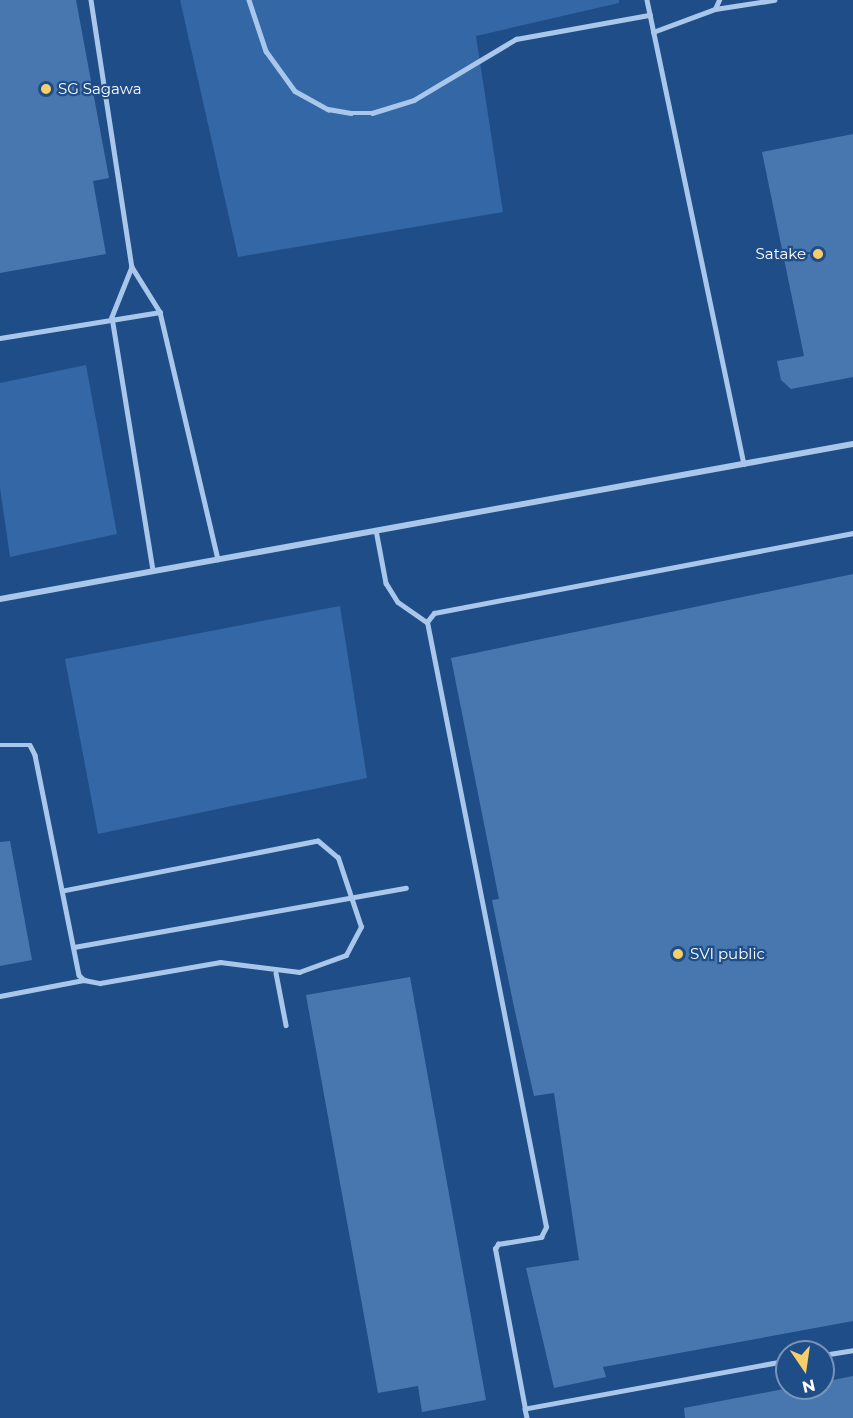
<!DOCTYPE html>
<style>
body{margin:0}
#map{position:relative;width:853px;height:1418px;overflow:hidden;background:#1f4d87;font-family:Montserrat,sans-serif}
div>[style]{position:absolute}
[style*='--x']{left:calc(var(--x)*1px);top:calc(var(--y)*1px);width:calc(var(--w)*1px);rotate:calc(var(--a)*1deg)}
.green>*{inset:0;background:#3367a5}
.building>*{inset:0;background:#4877b0}
.lane>*{height:4.5px;margin:-2.25px;padding:0 2.25px;transform-origin:2.25px;border-radius:2.25px;background:#a9c7ea}
.street>*{height:6px;margin:-3px;padding:0 3px;transform-origin:3px;border-radius:3px;background:#a9c7ea}
.dots>*{width:16px;height:16px;translate:-50% -50%;box-sizing:border-box;border:3px solid #1f4d87;border-radius:50%}
span{translate:-50% -50%;white-space:nowrap;text-align:center;line-height:1.15;-webkit-text-stroke:4.5px #1f4d87;paint-order:stroke}
.poi-label{font-size:15px;color:#fff}
.left{translate:0 -50%;text-align:left}
.right{translate:-100% -50%;text-align:right}
.north{position:absolute;left:775px;top:1340px;width:60px;height:60px;box-sizing:border-box;background:#1f4d87;border:2px solid #7994b7;border-radius:50%;rotate:167deg;font-size:16px;font-weight:700;line-height:24px;text-align:center;color:#fff}
.north::after{content:'';display:block;margin:auto;width:21px;height:27px;background:#f9ce69;clip-path:polygon(50% 0,100% 100%,50% 72%,0 100%)}
</style>
<div id="map">
<div class="green">
<i style="clip-path:polygon(180px 0,619px 0,619px 3px,476px 36px,503px 212px,238px 257px)"></i>
<i style="clip-path:polygon(86px 365px,117px 534px,10px 557px,0 488px,0 383px)"></i>
<i style="clip-path:polygon(340px 606px,367px 778px,98px 834px,65px 659px)"></i>
</div>
<div class="building">
<i style="clip-path:polygon(0 0,76px 0,109px 178px,93px 181px,106px 254px,0 273px)"></i>
<i style="clip-path:polygon(853px 134px,853px 377px,791px 389px,781px 380px,777px 361px,804px 356px,762px 152px)"></i>
<i style="clip-path:polygon(853px 574px,853px 1321px,603px 1367px,606px 1377px,554px 1388px,526px 1268px,579px 1260px,554px 1093px,534px 1096px,514px 1007px,492px 900px,499px 899px,451px 658px)"></i>
<i style="clip-path:polygon(10px 841px,32px 960px,0 966px,0 842px)"></i>
<i style="clip-path:polygon(410px 977px,486px 1400px,422px 1412px,418px 1386px,378px 1393px,306px 995px)"></i>
<i style="clip-path:polygon(853px 1376px,853px 1418px,685px 1418px,684px 1408px,789px 1388px,823px 1388px,823px 1382px)"></i>
</div>
<div class="lane">
<i style="--x:91;--y:0;--w:270;--a:81.3"></i>
<i style="--x:132;--y:267;--w:53;--a:58.1"></i>
<i style="--x:160;--y:312;--w:254;--a:76.8"></i>
<i style="--x:249;--y:0;--w:54;--a:71.6"></i>
<i style="--x:266;--y:51;--w:49;--a:54.1"></i>
<i style="--x:295;--y:91;--w:38;--a:29"></i>
<i style="--x:328;--y:109;--w:23;--a:10"></i>
<i style="--x:351;--y:113;--w:21;--a:0"></i>
<i style="--x:372;--y:113;--w:44;--a:-17.2"></i>
<i style="--x:414;--y:100;--w:119;--a:-30.9"></i>
<i style="--x:516;--y:39;--w:136;--a:-10.2"></i>
<i style="--x:647;--y:0;--w:474;--a:78.2"></i>
<i style="--x:715;--y:9;--w:10;--a:-66"></i>
<i style="--x:653;--y:32;--w:66;--a:-20.4"></i>
<i style="--x:715;--y:9;--w:60;--a:-8.7"></i>
<i style="--x:132;--y:267;--w:54;--a:111.8"></i>
<i style="--x:112;--y:317;--w:257;--a:80.8"></i>
<i style="--x:0;--y:338;--w:162;--a:-9.2"></i>
<i style="--x:376;--y:530;--w:54;--a:79.3"></i>
<i style="--x:386;--y:583;--w:22;--a:58"></i>
<i style="--x:398;--y:602;--w:35;--a:35"></i>
<i style="--x:0;--y:745;--w:30;--a:0"></i>
<i style="--x:30;--y:745;--w:11;--a:63"></i>
<i style="--x:35;--y:755;--w:224;--a:78.7"></i>
<i style="--x:79;--y:975;--w:7;--a:45"></i>
<i style="--x:84;--y:980;--w:16;--a:11"></i>
<i style="--x:100;--y:983;--w:122;--a:-9.9"></i>
<i style="--x:220;--y:962;--w:80;--a:7.2"></i>
<i style="--x:299;--y:972;--w:50;--a:-19.9"></i>
<i style="--x:346;--y:955;--w:32;--a:-62"></i>
<i style="--x:361;--y:927;--w:73;--a:-108.4"></i>
<i style="--x:338;--y:858;--w:26;--a:-140"></i>
<i style="--x:318;--y:841;--w:260;--a:168.9"></i>
<i style="--x:74;--y:947;--w:337;--a:-10.1"></i>
<i style="--x:276;--y:973;--w:53;--a:79.1"></i>
<i style="--x:0;--y:996;--w:86;--a:-10.8"></i>
<i style="--x:823;--y:1355;--w:30;--a:-9"></i>
<i style="--x:787;--y:1361;--w:266;--a:169.6"></i>
<i style="--x:525;--y:1409;--w:163;--a:-100.6"></i>
<i style="--x:495;--y:1249;--w:6;--a:-59"></i>
<i style="--x:498;--y:1244;--w:44;--a:-9.2"></i>
<i style="--x:541;--y:1237;--w:11;--a:-63"></i>
<i style="--x:546;--y:1227;--w:617;--a:-101.13"></i>
<i style="--x:427;--y:622;--w:11;--a:-52"></i>
<i style="--x:434;--y:613;--w:427;--a:-10.8"></i>
<i style="--x:525;--y:1409;--w:9;--a:77"></i>
</div>
<div class="street">
<i style="--x:0;--y:599;--w:867;--a:-10.3"></i>
</div>
<div class="dots">
<i style="left:46px;top:89px;background:#f9ce69"></i>
<i style="left:818px;top:254px;background:#f9ce69"></i>
<i style="left:678px;top:954px;background:#f9ce69"></i>
</div>
<div class="poi-label">
<span class="left" style="left:58px;top:89px">SG Sagawa</span>
<span class="right" style="left:806px;top:254px">Satake</span>
<span class="left" style="left:690px;top:954px">SVI public</span>
</div>
<div class="north">N</div>
</div>
